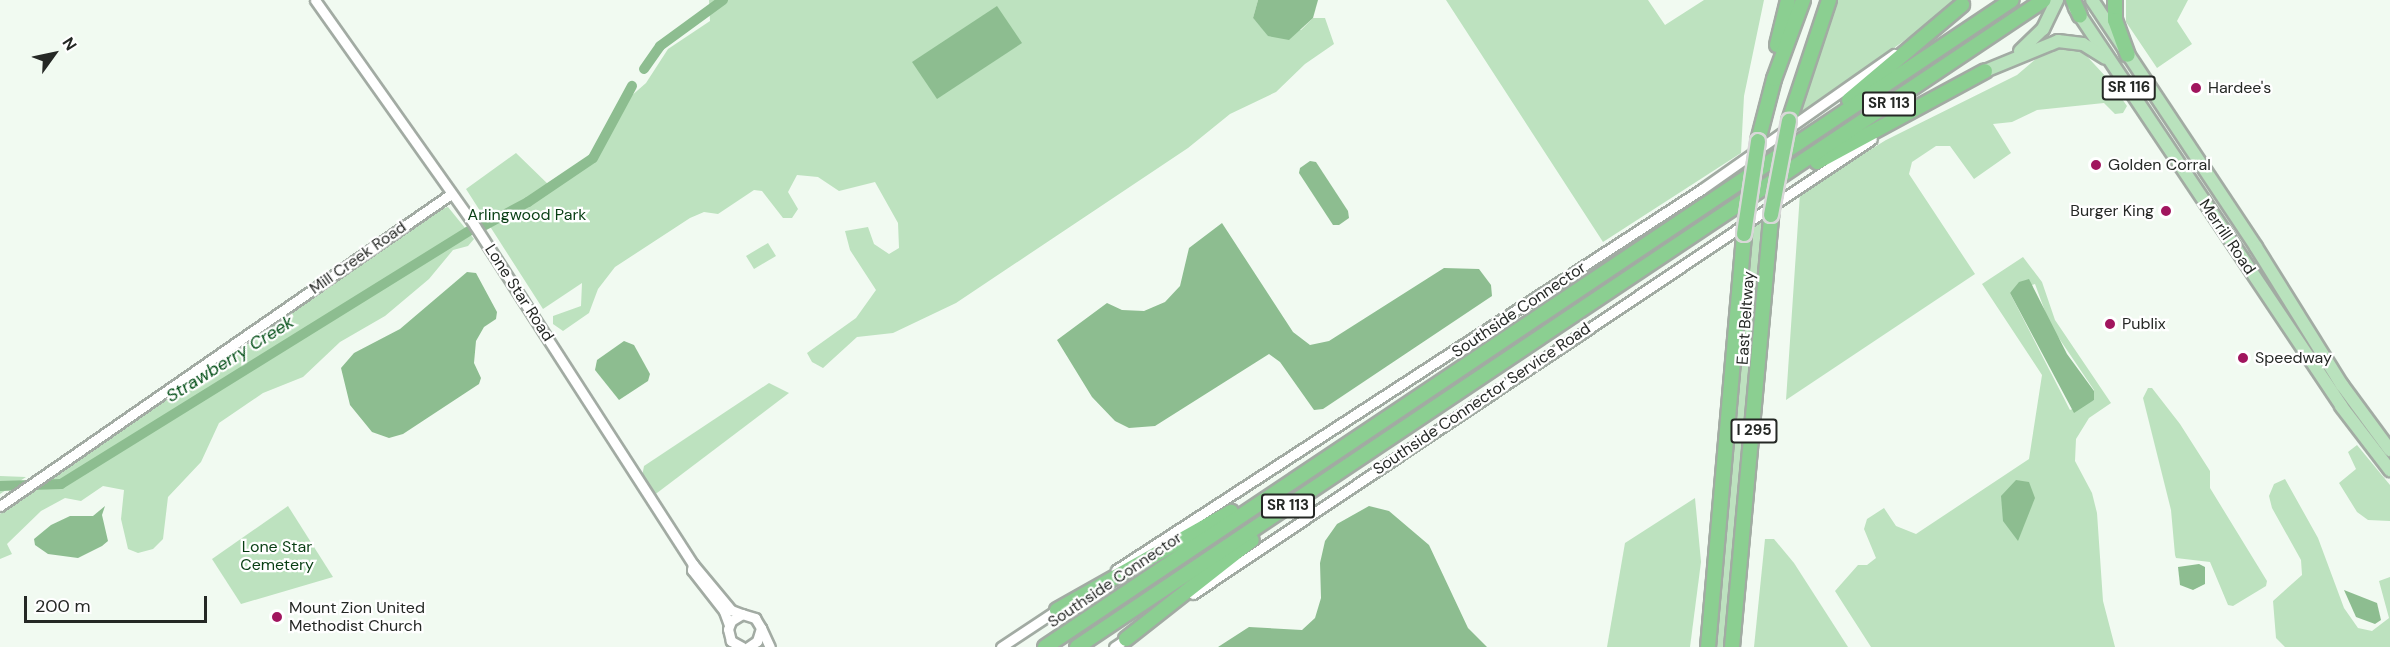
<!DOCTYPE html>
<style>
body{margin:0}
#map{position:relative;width:2390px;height:647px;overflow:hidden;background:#f1faf1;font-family:"DM Sans",sans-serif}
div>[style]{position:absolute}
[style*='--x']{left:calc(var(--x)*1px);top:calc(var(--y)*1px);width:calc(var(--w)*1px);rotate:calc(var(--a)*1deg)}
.green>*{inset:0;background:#bde2bf}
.water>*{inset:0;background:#8dbd90}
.river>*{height:10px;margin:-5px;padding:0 5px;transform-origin:5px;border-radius:5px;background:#8dbd90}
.roads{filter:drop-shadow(2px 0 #a2aba3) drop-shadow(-2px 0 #a2aba3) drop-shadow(0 2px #a2aba3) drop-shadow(0 -2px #a2aba3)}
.minor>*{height:9px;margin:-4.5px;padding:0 4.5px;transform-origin:4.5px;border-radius:4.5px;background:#fff}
.major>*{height:12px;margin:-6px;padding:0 6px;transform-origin:6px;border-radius:6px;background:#b9e2bd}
.highway>*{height:14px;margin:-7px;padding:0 7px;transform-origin:7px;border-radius:7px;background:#8bcf91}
.bridges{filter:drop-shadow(2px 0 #d8d8d8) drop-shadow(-2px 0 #d8d8d8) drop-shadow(0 2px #d8d8d8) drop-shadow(0 -2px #d8d8d8)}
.highway-bridge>*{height:14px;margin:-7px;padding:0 7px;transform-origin:7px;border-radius:7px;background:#8bcf91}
.dots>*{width:16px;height:16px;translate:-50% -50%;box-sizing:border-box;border:3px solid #fff;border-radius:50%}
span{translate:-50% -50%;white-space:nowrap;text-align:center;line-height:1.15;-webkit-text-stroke:4.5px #fff;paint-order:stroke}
.shield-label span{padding:2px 4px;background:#fff;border:2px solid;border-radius:4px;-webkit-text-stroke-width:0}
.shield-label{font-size:15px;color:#252825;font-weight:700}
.poi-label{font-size:16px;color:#252825}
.left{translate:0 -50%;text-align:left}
.right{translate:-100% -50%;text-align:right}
.park-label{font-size:16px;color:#083e13}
.street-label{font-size:16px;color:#252825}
.water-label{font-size:18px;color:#024e16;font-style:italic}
.north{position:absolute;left:24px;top:24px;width:60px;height:60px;-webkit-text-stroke:4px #fff;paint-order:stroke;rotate:57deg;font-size:16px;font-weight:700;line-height:24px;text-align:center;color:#252825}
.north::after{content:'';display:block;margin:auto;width:21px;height:27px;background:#252825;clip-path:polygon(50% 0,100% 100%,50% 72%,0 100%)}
.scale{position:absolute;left:24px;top:596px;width:183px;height:27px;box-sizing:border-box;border:3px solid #252825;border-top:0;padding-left:8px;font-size:18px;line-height:21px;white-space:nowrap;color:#252825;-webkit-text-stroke:4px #fff;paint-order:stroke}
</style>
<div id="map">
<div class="green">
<i style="clip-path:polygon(709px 0,1258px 0,1253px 18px,1260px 26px,1301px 30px,1313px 18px,1325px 18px,1334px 44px,1305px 64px,1276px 92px,1230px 114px,1188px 148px,956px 303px,893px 333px,857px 337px,823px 368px,812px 362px,807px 353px,856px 318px,876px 290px,850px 250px,845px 231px,868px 227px,874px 244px,889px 254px,899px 248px,898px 223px,875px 182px,839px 191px,818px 177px,797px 175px,788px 192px,798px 209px,792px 218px,783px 218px,762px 191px,754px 190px,718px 214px,704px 212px,690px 218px,615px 267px,598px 289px,589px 313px,563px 331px,553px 324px,553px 316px,581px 306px,582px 283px,543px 309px,466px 189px,516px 153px,552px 188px,585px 168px,597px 157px,630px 97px,646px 83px,668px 49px,710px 21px)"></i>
<i style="clip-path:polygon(1446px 0,1648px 0,1665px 25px,1704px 0,1764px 0,1744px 96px,1741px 153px,1603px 242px)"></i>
<i style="clip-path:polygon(1837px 0,1961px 0,1796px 118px,1831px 13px)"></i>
<i style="clip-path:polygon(2126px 0,2188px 0,2177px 21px,2192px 44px,2157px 68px,2126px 22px)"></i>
<i style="clip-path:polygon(2067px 47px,2083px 52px,2107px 78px,2127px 106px,2123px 113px,2115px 114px,2104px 103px,2037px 110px,2012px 122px,1993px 124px,2011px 153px,1974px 179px,1950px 146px,1936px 146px,1912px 162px,1909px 174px,1975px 274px,1786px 400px,1800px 193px,1886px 140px,2017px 75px,2045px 51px)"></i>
<i style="clip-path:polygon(448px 207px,474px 239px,468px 246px,453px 250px,429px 279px,385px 316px,340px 342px,303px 377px,263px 393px,219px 423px,201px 462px,168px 497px,163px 539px,153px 549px,138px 553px,128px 549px,121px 519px,124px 490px,103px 486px,81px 501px,65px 498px,41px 511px,7px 544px,12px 554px,0 559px,0 514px,440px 209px)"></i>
<i style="clip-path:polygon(1765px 215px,1729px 647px,1713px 647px,1750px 224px)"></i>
<i style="clip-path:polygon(768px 243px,776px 256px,754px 269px,746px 256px)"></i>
<i style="clip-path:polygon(evenodd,2023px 257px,2042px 282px,2055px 320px,2111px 403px,2089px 418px,2076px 439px,2075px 461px,2092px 493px,2097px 513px,2103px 601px,2115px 647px,1871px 647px,1835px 591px,1858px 565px,1867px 565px,1876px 558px,1864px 529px,1867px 519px,1884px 508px,1896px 526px,1916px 534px,2029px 459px,2042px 375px,1982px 284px,2023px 257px,2035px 284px,2050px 325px,2094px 390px,2094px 400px,2070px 410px,2010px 293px,2035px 284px)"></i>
<i style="clip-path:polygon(769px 383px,789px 393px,653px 496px,642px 477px,644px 466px)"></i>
<i style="clip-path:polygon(2148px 388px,2152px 388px,2180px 424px,2210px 471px,2210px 488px,2267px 581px,2266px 586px,2233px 606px,2228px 605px,2210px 562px,2176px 558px,2175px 555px,2171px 510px,2143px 398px)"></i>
<i style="clip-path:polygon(2357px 445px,2390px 485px,2390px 521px,2368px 520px,2357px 512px,2339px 483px,2356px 469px,2348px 452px)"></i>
<i style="clip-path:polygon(0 476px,26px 477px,0 494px)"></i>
<i style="clip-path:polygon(2285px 479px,2318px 538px,2344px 608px,2358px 628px,2372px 631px,2389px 618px,2379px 581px,2390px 577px,2390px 647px,2285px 647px,2276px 638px,2273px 601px,2302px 575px,2301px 560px,2272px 508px,2269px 496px,2274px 484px)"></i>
<i style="clip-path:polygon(1695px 498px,1701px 562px,1690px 647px,1607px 647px,1625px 543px)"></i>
<i style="clip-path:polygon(288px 506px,333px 577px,241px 604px,212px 559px)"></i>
<i style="clip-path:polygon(1765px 539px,1774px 539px,1794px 563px,1848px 647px,1754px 647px)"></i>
</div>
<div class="water">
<i style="clip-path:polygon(1258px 0,1318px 0,1313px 18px,1289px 40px,1268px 36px,1253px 18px)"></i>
<i style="clip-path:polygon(997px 6px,1022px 43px,937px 99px,912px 62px)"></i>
<i style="clip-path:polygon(1310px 161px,1316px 162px,1348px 211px,1349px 218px,1339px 225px,1333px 225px,1299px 173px,1300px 168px)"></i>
<i style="clip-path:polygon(1222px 223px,1293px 332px,1310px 345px,1329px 341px,1444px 268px,1479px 269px,1491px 285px,1492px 296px,1323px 409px,1314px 410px,1280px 362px,1269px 354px,1155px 426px,1129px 428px,1115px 421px,1092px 397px,1057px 340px,1107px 303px,1122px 310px,1144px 311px,1165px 302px,1180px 286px,1189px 248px)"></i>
<i style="clip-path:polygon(467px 272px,476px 273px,497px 312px,496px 319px,484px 327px,476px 341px,474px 363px,481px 378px,479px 384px,403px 434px,389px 438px,372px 432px,350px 405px,341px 368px,354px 353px,400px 329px)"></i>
<i style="clip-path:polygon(2029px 279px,2067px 354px,2094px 391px,2094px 400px,2074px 413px,2010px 293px,2019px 282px)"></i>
<i style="clip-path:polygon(624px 341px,634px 345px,650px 374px,648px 381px,619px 400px,595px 370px,597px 360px)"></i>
<i style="clip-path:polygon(2016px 480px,2029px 482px,2035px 498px,2018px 541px,2003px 521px,2001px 496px)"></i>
<i style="clip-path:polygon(105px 506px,102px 515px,108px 541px,102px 546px,78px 558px,48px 554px,35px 545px,34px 539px,51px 525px,70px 516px,93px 516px)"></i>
<i style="clip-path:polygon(1369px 506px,1389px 511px,1429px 545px,1468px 628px,1487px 647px,1218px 647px,1249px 627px,1302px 630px,1315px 618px,1321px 598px,1320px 563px,1325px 541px,1337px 524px)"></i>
<i style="clip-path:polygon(2199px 564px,2205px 567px,2205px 584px,2193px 590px,2180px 585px,2178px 567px)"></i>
<i style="clip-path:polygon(2344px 590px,2377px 603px,2381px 620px,2375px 624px,2356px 617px)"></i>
</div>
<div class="river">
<i style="--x:644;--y:69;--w:28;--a:-55"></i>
<i style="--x:660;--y:46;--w:78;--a:-36.1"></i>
<i style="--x:485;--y:225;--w:49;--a:-28.1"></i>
<i style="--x:528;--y:202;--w:78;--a:-34.1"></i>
<i style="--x:593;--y:158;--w:82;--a:-61.6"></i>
<i style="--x:0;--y:486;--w:61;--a:-1.9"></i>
<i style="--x:61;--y:484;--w:480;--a:-31.8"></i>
</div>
<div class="roads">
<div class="minor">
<i style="--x:315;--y:0;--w:277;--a:54.7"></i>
<i style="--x:475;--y:226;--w:402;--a:57.2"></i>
<i style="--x:0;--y:506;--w:548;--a:-34.68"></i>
<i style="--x:1116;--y:570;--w:699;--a:-33.03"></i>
<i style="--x:1702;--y:189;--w:235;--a:-35.1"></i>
<i style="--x:1193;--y:594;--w:817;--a:-33.83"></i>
<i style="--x:729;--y:625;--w:15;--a:-110"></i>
<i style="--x:724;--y:611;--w:52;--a:-128"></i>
<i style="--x:692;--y:570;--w:6;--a:-81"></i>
<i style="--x:693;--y:564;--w:60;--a:50.4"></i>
<i style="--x:731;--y:610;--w:12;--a:20"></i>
<i style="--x:761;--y:628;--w:21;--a:65"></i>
<i style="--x:742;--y:647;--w:13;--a:-151"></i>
<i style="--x:731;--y:641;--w:12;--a:-104"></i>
<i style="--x:728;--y:629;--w:9;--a:-69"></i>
<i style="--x:731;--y:621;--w:13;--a:-32"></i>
<i style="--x:742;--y:614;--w:14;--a:17"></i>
<i style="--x:755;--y:618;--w:12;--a:59"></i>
<i style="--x:761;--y:628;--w:14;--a:107"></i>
<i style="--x:757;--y:641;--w:11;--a:146"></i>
<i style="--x:1001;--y:647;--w:71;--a:-33.5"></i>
<i style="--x:1114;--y:647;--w:18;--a:-34"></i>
</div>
<div class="major">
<i style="--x:2092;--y:0;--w:296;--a:56.4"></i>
<i style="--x:2256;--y:247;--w:163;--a:58.1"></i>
<i style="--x:2342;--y:385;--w:81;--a:53.6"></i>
<i style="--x:2075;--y:8;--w:479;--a:56.2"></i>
<i style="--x:2341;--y:406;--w:81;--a:52.6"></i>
<i style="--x:2020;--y:51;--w:32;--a:-44"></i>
<i style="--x:2043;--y:29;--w:32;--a:-64"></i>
<i style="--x:1985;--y:71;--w:79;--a:-22.3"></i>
<i style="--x:2058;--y:41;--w:25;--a:7"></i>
<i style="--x:2083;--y:44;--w:26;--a:32"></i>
</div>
<div class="highway">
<i style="--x:2073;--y:0;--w:17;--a:66"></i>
<i style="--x:2115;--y:0;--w:20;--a:90"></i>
<i style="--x:2115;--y:20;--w:37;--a:70"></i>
<i style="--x:1777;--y:45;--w:46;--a:-76.3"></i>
<i style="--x:1849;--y:100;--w:148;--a:-40.1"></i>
<i style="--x:1789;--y:121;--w:127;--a:-71.7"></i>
<i style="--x:1758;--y:141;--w:64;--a:-75.5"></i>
<i style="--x:1774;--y:79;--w:84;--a:-69.8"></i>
<i style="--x:1817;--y:162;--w:191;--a:-28.4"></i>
<i style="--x:1057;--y:610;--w:200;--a:-29.4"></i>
<i style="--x:1126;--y:639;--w:160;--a:-38.2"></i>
<i style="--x:1045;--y:647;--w:1163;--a:-33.79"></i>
<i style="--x:1077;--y:647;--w:1163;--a:-33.79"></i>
<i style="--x:1708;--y:647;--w:415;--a:-85"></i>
<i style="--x:1732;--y:647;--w:434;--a:-84.8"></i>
</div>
</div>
<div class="bridges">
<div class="highway-bridge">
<i style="--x:1771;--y:215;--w:96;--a:-79.2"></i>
<i style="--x:1744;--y:234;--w:94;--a:-81.4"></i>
</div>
</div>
<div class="dots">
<i style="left:2196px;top:88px;background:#a1155e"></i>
<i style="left:2096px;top:165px;background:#a1155e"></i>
<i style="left:2166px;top:211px;background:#a1155e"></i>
<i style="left:2110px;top:324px;background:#a1155e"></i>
<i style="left:2243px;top:358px;background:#a1155e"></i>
<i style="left:277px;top:617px;background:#a1155e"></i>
</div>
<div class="shield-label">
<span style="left:2129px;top:88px">SR 116</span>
<span style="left:1889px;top:104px">SR 113</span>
<span style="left:1754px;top:431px">I 295</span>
<span style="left:1288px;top:506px">SR 113</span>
</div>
<div class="poi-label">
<span class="left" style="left:2208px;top:88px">Hardee's</span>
<span class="left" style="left:2108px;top:165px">Golden Corral</span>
<span class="right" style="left:2154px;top:211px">Burger King</span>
<span class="left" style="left:2122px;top:324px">Publix</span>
<span class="left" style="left:2255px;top:358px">Speedway</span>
<span class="left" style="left:289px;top:617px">Mount Zion United<br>Methodist Church</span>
</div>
<div class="park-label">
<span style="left:527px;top:215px">Arlingwood Park</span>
<span style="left:277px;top:556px">Lone Star<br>Cemetery</span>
</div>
<div class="street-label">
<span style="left:2227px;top:237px;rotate:56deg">Merrill Road</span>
<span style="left:358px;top:258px;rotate:-35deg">Mill Creek Road</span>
<span style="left:519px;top:293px;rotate:57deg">Lone Star Road</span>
<span style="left:1519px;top:310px;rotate:-34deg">Southside Connector</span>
<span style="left:1746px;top:318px;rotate:-86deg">East Beltway</span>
<span style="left:1482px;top:399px;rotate:-34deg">Southside Connector Service Road</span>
<span style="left:1115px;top:580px;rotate:-34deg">Southside Connector</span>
</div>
<div class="water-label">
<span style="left:230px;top:359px;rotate:-32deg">Strawberry Creek</span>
</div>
<div class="north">N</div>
<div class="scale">200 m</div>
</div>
